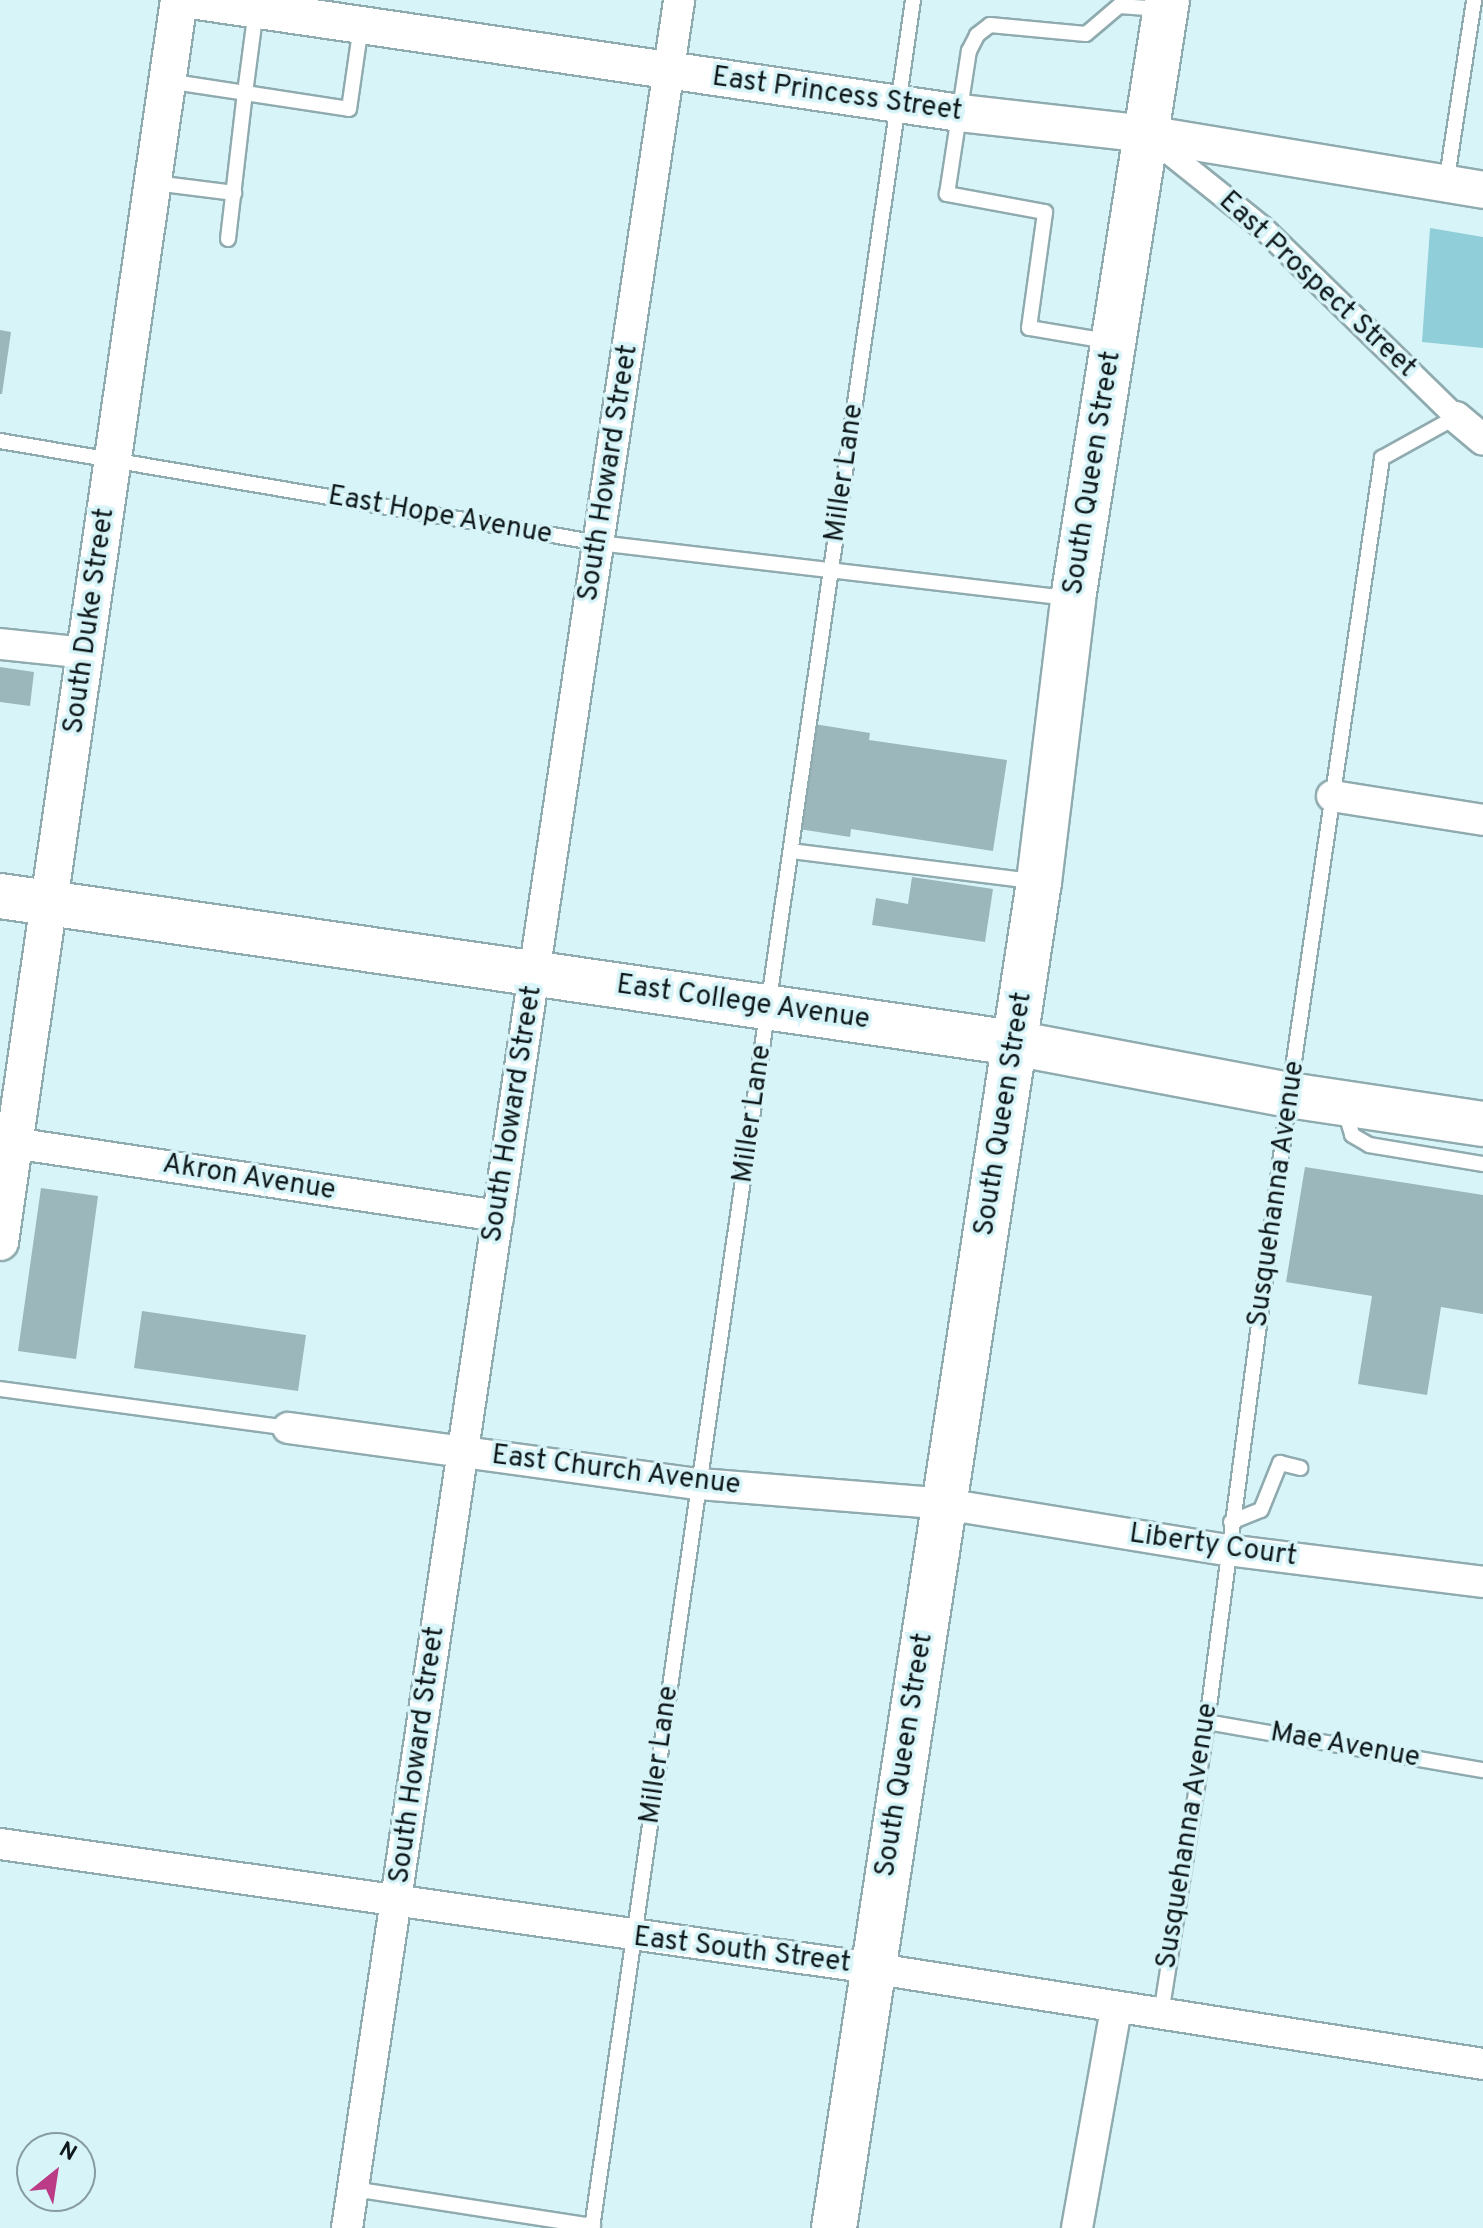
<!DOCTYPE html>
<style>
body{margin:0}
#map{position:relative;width:1483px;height:2228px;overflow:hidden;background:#d7f4f8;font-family:Overpass,sans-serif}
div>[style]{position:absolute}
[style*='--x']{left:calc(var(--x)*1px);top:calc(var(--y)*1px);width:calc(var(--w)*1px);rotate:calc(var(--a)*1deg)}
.green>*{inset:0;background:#90ced9}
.building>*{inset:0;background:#9cb7bb}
.roads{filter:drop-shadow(2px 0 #90abaf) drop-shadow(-2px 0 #90abaf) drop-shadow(0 2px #90abaf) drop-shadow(0 -2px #90abaf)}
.service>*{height:14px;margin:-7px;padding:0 7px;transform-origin:7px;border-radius:7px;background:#fff}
.pedestrian>*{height:22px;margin:-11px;padding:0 11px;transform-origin:11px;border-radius:11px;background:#fff}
.minor>*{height:30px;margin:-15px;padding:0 15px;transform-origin:15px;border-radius:15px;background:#fff}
.tertiary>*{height:36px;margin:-18px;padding:0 18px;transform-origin:18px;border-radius:18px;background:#fff}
.primary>*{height:44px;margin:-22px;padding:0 22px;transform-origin:22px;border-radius:22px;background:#fff}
span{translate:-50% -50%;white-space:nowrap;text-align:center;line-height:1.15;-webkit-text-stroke:7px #d7f4f8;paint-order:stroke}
.street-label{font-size:28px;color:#0f191b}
.north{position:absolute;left:16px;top:2132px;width:80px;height:80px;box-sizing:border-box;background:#d7f4f8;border:2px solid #879ca0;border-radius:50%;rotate:30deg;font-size:22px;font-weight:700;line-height:32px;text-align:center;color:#0f191b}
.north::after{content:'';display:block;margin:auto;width:28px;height:36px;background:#bb3b86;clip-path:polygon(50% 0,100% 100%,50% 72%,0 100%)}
</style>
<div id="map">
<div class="green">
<i style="clip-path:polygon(1430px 228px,1483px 237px,1483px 348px,1422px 342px)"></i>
</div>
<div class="building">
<i style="clip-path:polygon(0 330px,11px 332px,2px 394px,0 394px)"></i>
<i style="clip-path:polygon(0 667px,34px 672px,30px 706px,0 702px)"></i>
<i style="clip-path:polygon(814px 724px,870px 733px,869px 740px,1007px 760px,993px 851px,851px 829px,850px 837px,799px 829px)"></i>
<i style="clip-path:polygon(912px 877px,993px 889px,985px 942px,872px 925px,876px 898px,908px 904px)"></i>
<i style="clip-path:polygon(1305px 1167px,1483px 1195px,1483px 1314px,1441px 1307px,1427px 1395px,1358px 1384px,1372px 1296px,1286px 1282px)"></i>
<i style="clip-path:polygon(41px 1188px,98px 1196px,76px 1359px,18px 1351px)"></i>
<i style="clip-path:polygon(142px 1311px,306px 1335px,298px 1391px,134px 1368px)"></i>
</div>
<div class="roads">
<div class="service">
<i style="--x:167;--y:81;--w:79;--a:8.7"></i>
<i style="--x:245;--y:93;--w:84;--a:-82.5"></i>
<i style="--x:155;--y:183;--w:80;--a:7.2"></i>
<i style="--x:1446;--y:184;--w:186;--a:-81.3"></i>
<i style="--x:228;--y:239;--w:147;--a:-83.4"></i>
<i style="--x:245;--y:93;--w:105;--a:8.7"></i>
<i style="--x:349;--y:109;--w:84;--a:-81.8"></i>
<i style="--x:1107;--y:341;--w:79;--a:-170.5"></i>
<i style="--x:1029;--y:328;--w:117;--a:-82.1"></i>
<i style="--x:1045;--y:212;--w:100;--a:-169.6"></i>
<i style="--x:947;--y:194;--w:145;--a:-81.3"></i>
<i style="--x:969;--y:51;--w:18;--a:-63"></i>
<i style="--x:977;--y:35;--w:16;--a:-38"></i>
<i style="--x:990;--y:25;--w:96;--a:5.4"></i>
<i style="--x:1086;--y:34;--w:43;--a:-40.3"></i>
<i style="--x:1119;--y:6;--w:42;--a:4.1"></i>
<i style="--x:0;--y:441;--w:608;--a:9.66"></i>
<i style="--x:599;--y:543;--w:472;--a:6.7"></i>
<i style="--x:791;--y:851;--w:244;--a:7.1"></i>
<i style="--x:1344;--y:1108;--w:28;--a:73"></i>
<i style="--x:1352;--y:1135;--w:20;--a:30"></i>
<i style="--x:1369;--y:1145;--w:116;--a:9.5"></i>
<i style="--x:0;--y:1389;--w:291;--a:7.7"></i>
<i style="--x:1231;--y:1522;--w:32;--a:-22"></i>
<i style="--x:1261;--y:1510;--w:51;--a:-68"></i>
<i style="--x:1280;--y:1463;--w:21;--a:14"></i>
<i style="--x:1207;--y:1722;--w:280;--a:9.9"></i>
<i style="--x:1161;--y:2014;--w:296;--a:-81"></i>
<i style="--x:1207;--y:1722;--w:632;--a:-82.55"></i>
<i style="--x:1289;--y:1095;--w:644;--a:-81.69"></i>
<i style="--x:1382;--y:458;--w:85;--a:-29"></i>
<i style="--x:353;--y:2189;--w:243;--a:8.8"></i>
<i style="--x:592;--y:2228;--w:2251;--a:-81.8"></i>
</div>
<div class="pedestrian">
<i style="--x:1153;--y:140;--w:141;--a:38.7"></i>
<i style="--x:1263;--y:228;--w:270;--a:44.4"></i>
</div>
<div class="minor">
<i style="--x:1456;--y:417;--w:35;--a:40"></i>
<i style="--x:0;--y:644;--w:85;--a:6"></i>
<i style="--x:1332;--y:796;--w:153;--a:9"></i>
<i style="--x:0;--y:1141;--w:504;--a:8.56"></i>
<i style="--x:288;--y:1428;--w:415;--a:7.8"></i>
<i style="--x:699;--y:1484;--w:247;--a:4.6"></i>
<i style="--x:945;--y:1504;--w:286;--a:9.3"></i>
<i style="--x:1227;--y:1550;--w:258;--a:7.1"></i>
<i style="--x:0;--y:1844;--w:880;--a:8.1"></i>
<i style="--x:871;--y:1968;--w:619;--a:8.91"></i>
<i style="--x:347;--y:2228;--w:2253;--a:-81.52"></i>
<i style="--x:1077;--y:2228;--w:223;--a:-79.9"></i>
</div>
<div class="tertiary">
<i style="--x:191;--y:0;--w:777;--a:8.36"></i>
<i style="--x:960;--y:113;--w:187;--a:6.4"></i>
<i style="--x:1146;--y:134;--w:342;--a:9.4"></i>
<i style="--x:0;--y:1242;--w:1255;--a:-81.8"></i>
</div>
<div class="primary">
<i style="--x:0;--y:896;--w:1025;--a:8.25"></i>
<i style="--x:1014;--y:1043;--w:280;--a:10.7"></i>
<i style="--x:1289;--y:1095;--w:196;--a:8.5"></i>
<i style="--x:834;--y:2228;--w:1362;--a:-81.34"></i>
<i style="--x:1039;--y:882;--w:285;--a:-83.1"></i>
<i style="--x:1073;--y:599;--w:606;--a:-81.08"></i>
</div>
</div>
<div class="street-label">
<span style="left:837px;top:95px;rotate:8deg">East Princess Street</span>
<span style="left:1317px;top:285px;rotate:43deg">East Prospect Street</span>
<span style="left:609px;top:473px;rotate:-81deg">South Howard Street</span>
<span style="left:845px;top:473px;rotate:-82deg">Miller Lane</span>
<span style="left:1093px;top:473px;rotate:-81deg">South Queen Street</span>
<span style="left:440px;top:516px;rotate:10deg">East Hope Avenue</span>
<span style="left:90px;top:621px;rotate:-82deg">South Duke Street</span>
<span style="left:743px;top:1003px;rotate:8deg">East College Avenue</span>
<span style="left:513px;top:1114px;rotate:-81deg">South Howard Street</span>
<span style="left:753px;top:1114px;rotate:-82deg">Miller Lane</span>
<span style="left:1004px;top:1114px;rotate:-81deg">South Queen Street</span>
<span style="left:249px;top:1178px;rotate:9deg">Akron Avenue</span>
<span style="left:1277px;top:1194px;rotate:-82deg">Susquehanna Avenue</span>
<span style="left:616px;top:1471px;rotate:7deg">East Church Avenue</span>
<span style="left:1213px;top:1546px;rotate:8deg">Liberty Court</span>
<span style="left:1345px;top:1746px;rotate:10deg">Mae Avenue</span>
<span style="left:418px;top:1755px;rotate:-82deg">South Howard Street</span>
<span style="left:660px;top:1755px;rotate:-82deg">Miller Lane</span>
<span style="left:905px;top:1755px;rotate:-81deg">South Queen Street</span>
<span style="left:1188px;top:1836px;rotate:-81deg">Susquehanna Avenue</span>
<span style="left:742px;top:1951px;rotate:7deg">East South Street</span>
</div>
<div class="north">N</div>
</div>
